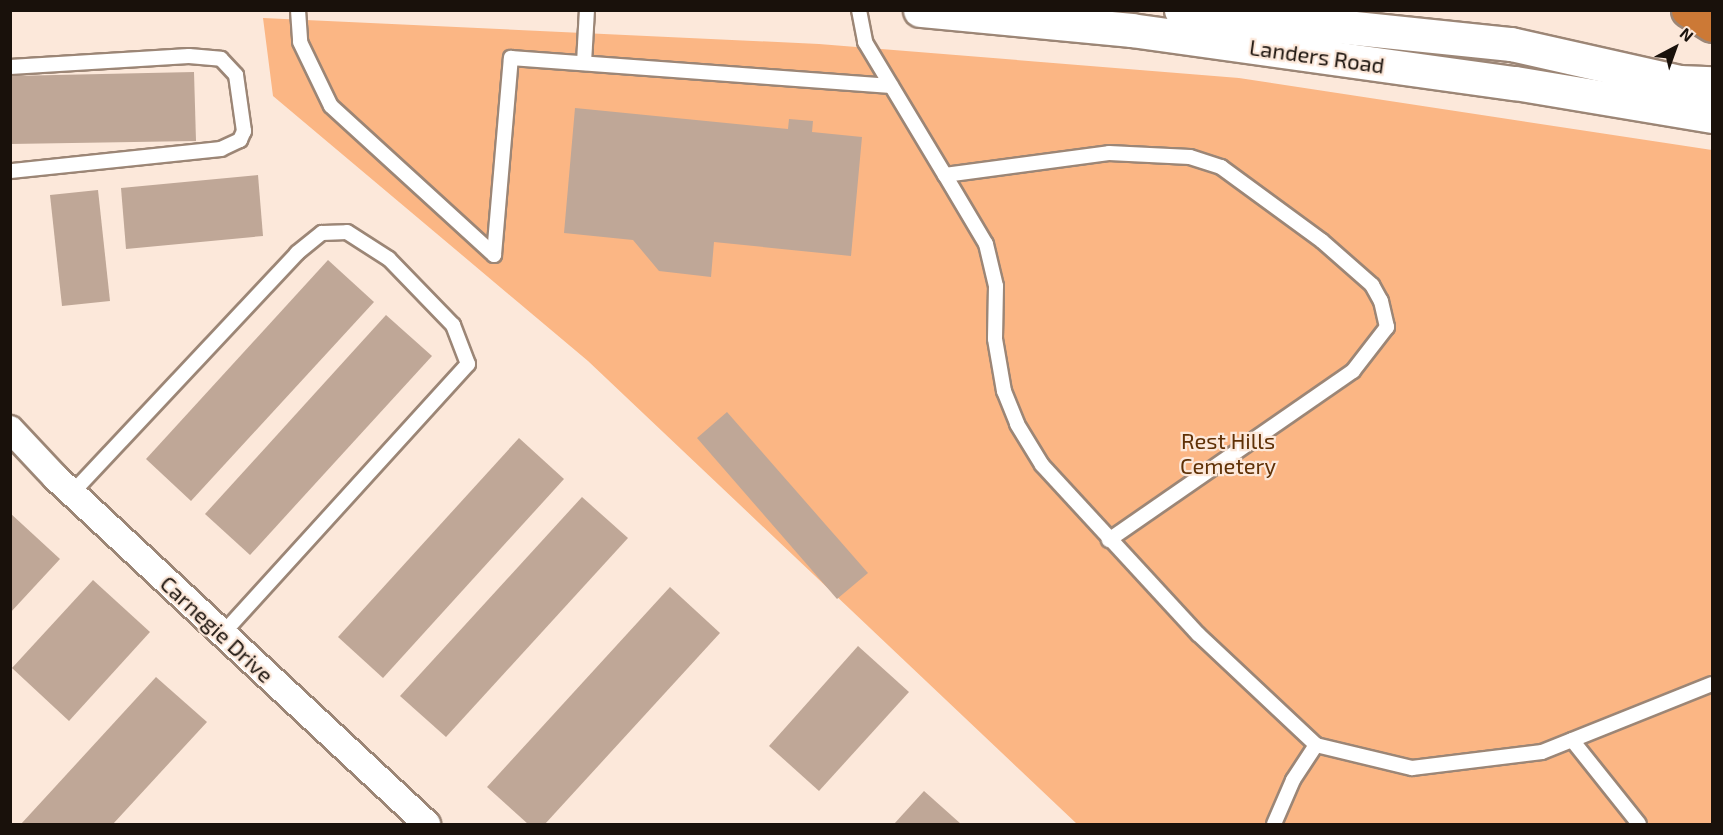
<!DOCTYPE html>
<style>
body{margin:0}
#map{position:relative;width:1723px;height:835px;overflow:hidden;background:#fce8da;font-family:"Exo 2",sans-serif}
div>[style]{position:absolute}
[style*='--x']{left:calc(var(--x)*1px);top:calc(var(--y)*1px);width:calc(var(--w)*1px);rotate:calc(var(--a)*1deg)}
.green>*{inset:0;background:#fbb684}
.building>*{inset:0;background:#bfa797}
.roads{filter:drop-shadow(2px 0 #9c8676) drop-shadow(-2px 0 #9c8676) drop-shadow(0 2px #9c8676) drop-shadow(0 -2px #9c8676)}
.lane>*{height:14px;margin:-7px;padding:0 7px;transform-origin:7px;border-radius:7px;background:#fff}
.street>*{height:26px;margin:-13px;padding:0 13px;transform-origin:13px;border-radius:13px;background:#fff}
.secondary>*{height:33px;margin:-16.5px;padding:0 16.5px;transform-origin:16.5px;border-radius:16.5px;background:#fff}
.highway>*{height:33px;margin:-16.5px;padding:0 16.5px;transform-origin:16.5px;border-radius:16.5px;background:#cc7936}
span{translate:-50% -50%;white-space:nowrap;text-align:center;line-height:1.15;-webkit-text-stroke:4.5px #fce8da;paint-order:stroke}
.street-label{font-size:22px;color:#19110b}
.park-label{font-size:22px;color:#5f3106}
.frame{position:absolute;inset:0;border:12px solid #19110b;pointer-events:none}
.north{position:absolute;left:1645px;top:18px;width:60px;height:60px;-webkit-text-stroke:4px #fce8da;paint-order:stroke;rotate:41deg;font-size:16px;font-weight:700;line-height:24px;text-align:center;color:#19110b}
.north::after{content:'';display:block;margin:auto;width:21px;height:27px;background:#19110b;clip-path:polygon(50% 0,100% 100%,50% 72%,0 100%)}
</style>
<div id="map">
<div class="green">
<i style="clip-path:polygon(263px 18px,819px 44px,1239px 78px,1712px 150px,1712px 824px,1077px 824px,588px 361px,273px 96px)"></i>
</div>
<div class="building">
<i style="clip-path:polygon(194px 72px,196px 141px,10px 144px,10px 76px)"></i>
<i style="clip-path:polygon(575px 108px,788px 129px,789px 119px,813px 121px,812px 132px,862px 137px,851px 256px,714px 242px,711px 277px,659px 271px,633px 240px,564px 233px)"></i>
<i style="clip-path:polygon(258px 175px,263px 236px,126px 249px,121px 188px)"></i>
<i style="clip-path:polygon(98px 190px,110px 301px,62px 306px,50px 195px)"></i>
<i style="clip-path:polygon(328px 260px,374px 302px,191px 501px,146px 459px)"></i>
<i style="clip-path:polygon(386px 315px,432px 356px,250px 555px,205px 514px)"></i>
<i style="clip-path:polygon(727px 412px,868px 573px,837px 599px,697px 438px)"></i>
<i style="clip-path:polygon(519px 438px,564px 479px,383px 678px,338px 637px)"></i>
<i style="clip-path:polygon(582px 497px,628px 538px,446px 737px,400px 696px)"></i>
<i style="clip-path:polygon(10px 513px,60px 559px,10px 613px)"></i>
<i style="clip-path:polygon(93px 580px,150px 632px,69px 721px,12px 668px)"></i>
<i style="clip-path:polygon(670px 587px,720px 633px,545px 824px,528px 824px,487px 787px)"></i>
<i style="clip-path:polygon(858px 646px,909px 692px,819px 791px,769px 746px)"></i>
<i style="clip-path:polygon(156px 677px,207px 722px,113px 824px,21px 824px)"></i>
<i style="clip-path:polygon(924px 791px,961px 824px,894px 824px)"></i>
</div>
<div class="roads">
<div class="lane">
<i style="--x:298;--y:10;--w:32;--a:86"></i>
<i style="--x:300;--y:42;--w:71;--a:64.2"></i>
<i style="--x:331;--y:106;--w:221;--a:42.4"></i>
<i style="--x:494;--y:255;--w:198;--a:-85.1"></i>
<i style="--x:511;--y:58;--w:381;--a:4.2"></i>
<i style="--x:859;--y:10;--w:33;--a:79"></i>
<i style="--x:865;--y:42;--w:155;--a:59"></i>
<i style="--x:945;--y:175;--w:165;--a:-7.6"></i>
<i style="--x:1109;--y:153;--w:81;--a:2.8"></i>
<i style="--x:1190;--y:157;--w:33;--a:18"></i>
<i style="--x:1221;--y:167;--w:125;--a:36.2"></i>
<i style="--x:1322;--y:241;--w:67;--a:41.3"></i>
<i style="--x:1372;--y:285;--w:18;--a:61"></i>
<i style="--x:1381;--y:301;--w:27;--a:77"></i>
<i style="--x:1387;--y:327;--w:56;--a:127.7"></i>
<i style="--x:1353;--y:371;--w:297;--a:145.3"></i>
<i style="--x:584;--y:63;--w:53;--a:-86.8"></i>
<i style="--x:10;--y:67;--w:179;--a:-3.5"></i>
<i style="--x:189;--y:56;--w:32;--a:5"></i>
<i style="--x:221;--y:59;--w:22;--a:47"></i>
<i style="--x:236;--y:75;--w:57;--a:81.9"></i>
<i style="--x:244;--y:131;--w:10;--a:114"></i>
<i style="--x:240;--y:140;--w:21;--a:155"></i>
<i style="--x:221;--y:149;--w:212;--a:174"></i>
<i style="--x:945;--y:175;--w:80;--a:59.3"></i>
<i style="--x:986;--y:244;--w:43;--a:76.6"></i>
<i style="--x:996;--y:286;--w:53;--a:91.1"></i>
<i style="--x:995;--y:339;--w:53;--a:80.2"></i>
<i style="--x:1004;--y:391;--w:35;--a:68"></i>
<i style="--x:1017;--y:424;--w:48;--a:58.6"></i>
<i style="--x:1042;--y:465;--w:230;--a:47.3"></i>
<i style="--x:1198;--y:634;--w:162;--a:43.2"></i>
<i style="--x:1316;--y:745;--w:99;--a:13.5"></i>
<i style="--x:1412;--y:768;--w:131;--a:-7"></i>
<i style="--x:1542;--y:752;--w:183;--a:-21.8"></i>
<i style="--x:72;--y:493;--w:329;--a:-46.8"></i>
<i style="--x:297;--y:253;--w:32;--a:-39"></i>
<i style="--x:322;--y:233;--w:25;--a:-2"></i>
<i style="--x:347;--y:232;--w:50;--a:32.7"></i>
<i style="--x:389;--y:259;--w:92;--a:45.9"></i>
<i style="--x:453;--y:325;--w:42;--a:69"></i>
<i style="--x:468;--y:364;--w:365;--a:132.3"></i>
<i style="--x:1572;--y:740;--w:107;--a:51.4"></i>
<i style="--x:1274;--y:824;--w:48;--a:-66.6"></i>
<i style="--x:1293;--y:780;--w:42;--a:-56.7"></i>
</div>
<div class="street">
<i style="--x:10;--y:429;--w:66;--a:46.8"></i>
<i style="--x:55;--y:477;--w:509;--a:43.01"></i>
</div>
<div class="secondary">
<i style="--x:920;--y:10;--w:212;--a:5.4"></i>
<i style="--x:1131;--y:30;--w:388;--a:7.9"></i>
<i style="--x:1515;--y:83;--w:200;--a:9.5"></i>
<i style="--x:1181;--y:10;--w:332;--a:5.9"></i>
<i style="--x:1511;--y:44;--w:172;--a:12.7"></i>
<i style="--x:1679;--y:82;--w:33;--a:2"></i>
</div>
<div class="highway">
<i style="--x:1688;--y:10;--w:28;--a:32"></i>
</div>
</div>
<div class="street-label">
<span style="left:1317px;top:56px;rotate:8deg">Landers Road</span>
<span style="left:217px;top:629px;rotate:43deg">Carnegie Drive</span>
</div>
<div class="park-label">
<span style="left:1228px;top:453px">Rest Hills<br>Cemetery</span>
</div>
<div class="frame"></div>
<div class="north">N</div>
</div>
